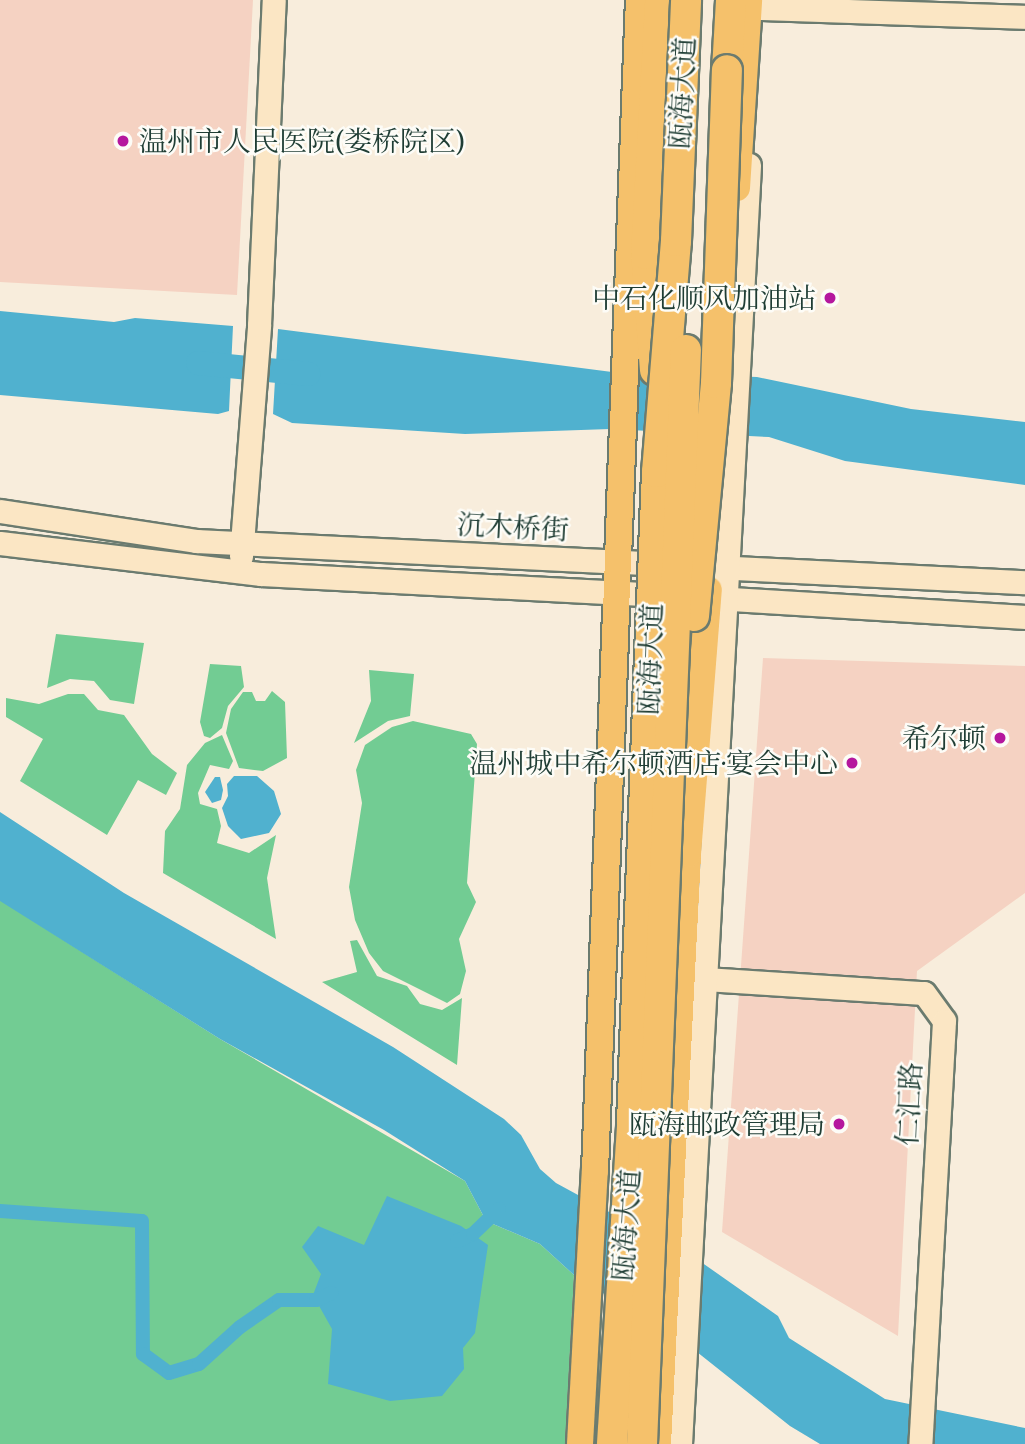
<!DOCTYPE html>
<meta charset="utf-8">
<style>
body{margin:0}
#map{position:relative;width:1025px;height:1444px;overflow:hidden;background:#f8eddc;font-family:"Gentium Book Plus","Noto Serif SC",serif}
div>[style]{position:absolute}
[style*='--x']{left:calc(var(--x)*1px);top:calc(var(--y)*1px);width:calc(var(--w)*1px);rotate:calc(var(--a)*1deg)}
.built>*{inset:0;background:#f5d2c2}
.green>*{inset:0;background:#72cc93}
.water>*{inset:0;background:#50b1cf}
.canal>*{height:14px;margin:-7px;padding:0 7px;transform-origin:7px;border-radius:7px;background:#50b1cf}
.river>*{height:24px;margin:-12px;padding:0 12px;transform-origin:12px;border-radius:12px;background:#50b1cf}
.roads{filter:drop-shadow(2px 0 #6b7b6f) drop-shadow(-2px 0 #6b7b6f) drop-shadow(0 2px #6b7b6f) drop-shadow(0 -2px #6b7b6f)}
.secondary>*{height:23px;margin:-11.5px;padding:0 11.5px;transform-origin:11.5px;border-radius:11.5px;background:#fbe6c4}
.primary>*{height:26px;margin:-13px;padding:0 13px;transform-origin:13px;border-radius:13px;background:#f5c16b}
.highway>*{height:30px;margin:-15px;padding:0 15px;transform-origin:15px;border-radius:15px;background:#f5c16b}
.bridges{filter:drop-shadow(2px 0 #6b7b6f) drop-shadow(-2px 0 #6b7b6f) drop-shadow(0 2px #6b7b6f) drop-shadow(0 -2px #6b7b6f)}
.highway-bridge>*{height:30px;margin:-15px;padding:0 15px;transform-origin:15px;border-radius:15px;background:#f5c16b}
.dots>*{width:19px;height:19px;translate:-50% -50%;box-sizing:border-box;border:4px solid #fdfcf7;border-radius:50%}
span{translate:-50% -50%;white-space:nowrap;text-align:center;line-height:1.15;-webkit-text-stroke:5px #fdfcf7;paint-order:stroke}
.street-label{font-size:28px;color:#1f3d34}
.poi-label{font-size:28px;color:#1f3d34}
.left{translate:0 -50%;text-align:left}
.right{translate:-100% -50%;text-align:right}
</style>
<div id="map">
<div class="built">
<i style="clip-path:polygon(0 0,253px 0,237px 295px,0 282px)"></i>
<i style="clip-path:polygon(763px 658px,1025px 666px,1025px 893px,917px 971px,898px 1336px,722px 1232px)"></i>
</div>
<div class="green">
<i style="clip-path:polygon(56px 634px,144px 643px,134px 704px,110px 700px,94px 681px,70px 679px,47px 688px)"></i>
<i style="clip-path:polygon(210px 664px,241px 666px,244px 687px,228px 706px,222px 728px,210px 738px,204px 736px,200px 722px)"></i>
<i style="clip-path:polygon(369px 670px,414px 674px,410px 716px,388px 721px,354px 743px,371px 701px)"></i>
<i style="clip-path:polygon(272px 691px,285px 702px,287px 758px,263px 771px,239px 768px,226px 733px,231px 709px,243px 692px,252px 692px,256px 701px,265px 701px)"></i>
<i style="clip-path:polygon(68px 694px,84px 694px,98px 710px,124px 715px,152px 754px,177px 773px,166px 795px,138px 780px,107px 835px,20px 781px,43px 739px,6px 717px,6px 698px,39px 704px)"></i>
<i style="clip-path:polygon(413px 721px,471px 734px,477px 744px,467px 883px,476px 902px,459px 939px,466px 971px,460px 994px,447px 1003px,383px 971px,369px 953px,355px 920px,349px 887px,362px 803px,356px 770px,365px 745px,392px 727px)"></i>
<i style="clip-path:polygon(222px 735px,233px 761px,229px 769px,210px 765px,198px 793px,200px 804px,217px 809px,221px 826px,217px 843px,249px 853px,276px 835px,267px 878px,276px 939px,163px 873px,165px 831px,180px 809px,187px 765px,205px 743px)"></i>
<i style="clip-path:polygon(0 900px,220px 1039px,465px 1181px,486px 1221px,540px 1244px,574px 1275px,565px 1444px,0 1444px)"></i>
<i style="clip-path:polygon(357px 940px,377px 976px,407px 986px,420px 1004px,442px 1010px,462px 998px,457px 1065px,322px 982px,357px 972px,350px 941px)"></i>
</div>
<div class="water">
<i style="clip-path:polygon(0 311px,114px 322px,135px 318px,233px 326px,229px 411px,218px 414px,0 395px)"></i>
<i style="clip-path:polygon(278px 329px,612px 372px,757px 377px,911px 409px,1025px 422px,1025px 485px,845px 461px,769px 437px,610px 429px,465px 434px,292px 423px,273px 414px)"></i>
<i style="clip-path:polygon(234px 776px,257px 776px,274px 791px,281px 814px,269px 833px,241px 839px,228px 826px,222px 808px,228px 796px,227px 784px)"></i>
<i style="clip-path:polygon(215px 777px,220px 777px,223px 790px,221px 800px,212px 803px,205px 792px)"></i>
<i style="clip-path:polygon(0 812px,124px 893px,393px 1047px,504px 1119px,521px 1135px,540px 1169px,556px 1183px,701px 1262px,778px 1316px,789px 1338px,885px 1399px,1025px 1428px,1025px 1444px,820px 1444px,790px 1426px,697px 1352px,574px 1275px,540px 1244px,486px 1221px,465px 1181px,384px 1130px,220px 1039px,0 901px)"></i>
<i style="clip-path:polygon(387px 1196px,461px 1226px,488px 1245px,475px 1333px,463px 1348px,464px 1369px,442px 1396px,390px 1401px,328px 1384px,332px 1329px,313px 1295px,321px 1274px,302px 1247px,318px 1226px,364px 1245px)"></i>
</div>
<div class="canal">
<i style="--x:0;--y:1211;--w:142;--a:4"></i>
<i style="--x:142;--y:1221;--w:133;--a:89.6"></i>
<i style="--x:143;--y:1354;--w:32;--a:36"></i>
<i style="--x:169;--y:1373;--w:31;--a:-17"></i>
<i style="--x:199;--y:1364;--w:55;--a:-42.1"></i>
<i style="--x:240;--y:1327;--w:47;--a:-34.7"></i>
<i style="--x:279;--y:1300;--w:37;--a:0"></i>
<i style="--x:316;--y:1300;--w:17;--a:-24"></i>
<i style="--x:457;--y:1241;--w:17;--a:-24"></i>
<i style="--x:473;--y:1234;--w:36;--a:-44"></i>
</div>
<div class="river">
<i style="--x:198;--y:363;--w:111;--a:5.7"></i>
</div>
<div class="roads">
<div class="secondary">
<i style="--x:758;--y:8;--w:267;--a:1.9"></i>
<i style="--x:0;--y:511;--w:198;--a:8.7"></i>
<i style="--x:196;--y:541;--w:474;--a:2.8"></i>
<i style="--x:0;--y:543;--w:263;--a:6.8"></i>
<i style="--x:261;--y:574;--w:406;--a:3"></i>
<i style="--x:241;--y:556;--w:232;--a:-85.5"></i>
<i style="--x:259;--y:325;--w:325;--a:-87.4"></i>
<i style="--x:714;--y:567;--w:311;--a:2.8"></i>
<i style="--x:715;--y:598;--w:311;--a:3.5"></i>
<i style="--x:705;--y:979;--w:219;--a:3.7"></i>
<i style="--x:924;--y:993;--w:34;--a:54"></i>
<i style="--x:944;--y:1021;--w:424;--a:93.2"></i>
<i style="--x:680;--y:1444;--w:1281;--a:-86.91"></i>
</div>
<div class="primary">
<i style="--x:737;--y:188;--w:188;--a:-86.3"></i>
<i style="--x:580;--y:1444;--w:273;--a:-86.9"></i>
<i style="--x:595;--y:1171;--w:1172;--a:-87.85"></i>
<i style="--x:658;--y:1444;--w:591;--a:-87.09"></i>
<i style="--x:688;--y:854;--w:265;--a:-85.5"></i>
</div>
<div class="highway">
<i style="--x:727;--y:70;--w:70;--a:-86.7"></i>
<i style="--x:655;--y:370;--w:116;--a:-94.4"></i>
<i style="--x:646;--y:254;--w:254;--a:-86.8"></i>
</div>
</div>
<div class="bridges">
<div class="highway-bridge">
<i style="--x:694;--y:616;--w:234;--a:-84.6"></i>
<i style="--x:716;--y:383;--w:313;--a:-88"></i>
<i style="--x:612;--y:1444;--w:322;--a:-86.4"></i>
<i style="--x:632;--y:1123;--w:651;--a:-87.8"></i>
<i style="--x:657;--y:472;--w:232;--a:-85.3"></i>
<i style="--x:676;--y:241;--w:241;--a:-87.6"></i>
<i style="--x:642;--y:1444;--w:1095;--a:-87.7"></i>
</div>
</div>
<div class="dots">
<i style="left:123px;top:141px;background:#b5179e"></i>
<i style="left:830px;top:298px;background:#b5179e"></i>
<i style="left:1000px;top:738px;background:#b5179e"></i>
<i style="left:852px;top:763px;background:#b5179e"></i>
<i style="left:839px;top:1124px;background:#b5179e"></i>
</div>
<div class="street-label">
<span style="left:682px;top:93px;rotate:-87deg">瓯海大道</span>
<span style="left:513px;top:527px;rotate:3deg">沉木桥街</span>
<span style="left:650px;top:659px;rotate:-88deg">瓯海大道</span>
<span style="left:909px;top:1104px;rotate:-87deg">仁汇路</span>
<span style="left:626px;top:1225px;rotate:-86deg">瓯海大道</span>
</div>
<div class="poi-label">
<span class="left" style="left:139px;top:141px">温州市人民医院(娄桥院区)</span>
<span class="right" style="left:816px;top:298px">中石化顺风加油站</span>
<span class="right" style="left:986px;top:738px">希尔顿</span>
<span class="right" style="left:838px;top:763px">温州城中希尔顿酒店·宴会中心</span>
<span class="right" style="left:825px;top:1124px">瓯海邮政管理局</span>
</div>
</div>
